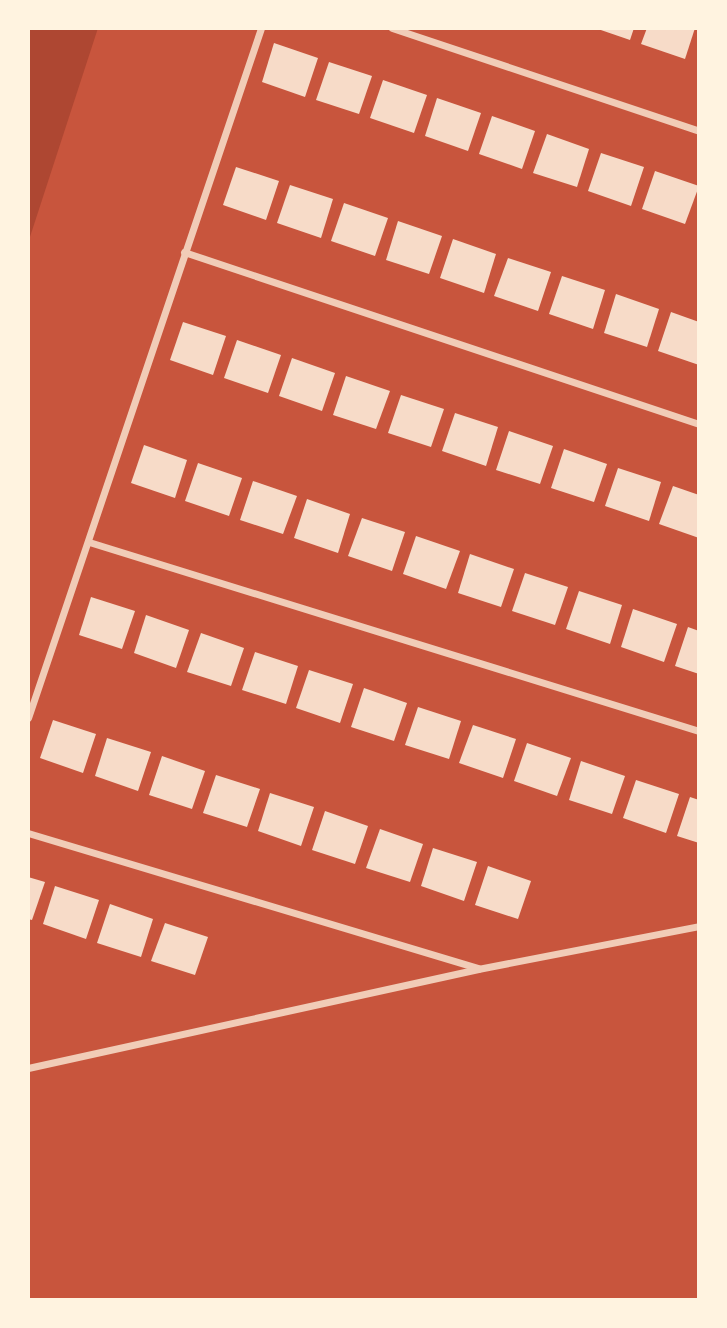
<!DOCTYPE html>
<style>
body{margin:0}
#map{position:relative;width:727px;height:1328px;overflow:hidden;background:#c8553d;font-family:"Public Sans",sans-serif}
div>[style]{position:absolute}
[style*='--x']{left:calc(var(--x)*1px);top:calc(var(--y)*1px);width:calc(var(--w)*1px);rotate:calc(var(--a)*1deg)}
.green>*{inset:0;background:#ae4732}
.building>*{inset:0;background:#f7dbc8}
.minor>*{height:7px;margin:-3.5px;padding:0 3.5px;transform-origin:3.5px;border-radius:3.5px;background:#f1ccb7}
span{translate:-50% -50%;white-space:nowrap;text-align:center;line-height:1.15;-webkit-text-stroke:7px #fff3e0;paint-order:stroke}
.frame{position:absolute;inset:0;border:30px solid #fff3e0;pointer-events:none}
</style>
<div id="map">
<div class="green">
<i style="clip-path:polygon(28px 28px,98px 28px,28px 243px)"></i>
</div>
<div class="building">
<i style="clip-path:polygon(595px 28px,634px 28px,630px 40px)"></i>
<i style="clip-path:polygon(647px 28px,695px 28px,685px 59px,641px 44px)"></i>
<i style="clip-path:polygon(274px 43px,318px 58px,305px 97px,262px 82px)"></i>
<i style="clip-path:polygon(329px 62px,372px 76px,359px 114px,316px 100px)"></i>
<i style="clip-path:polygon(383px 80px,427px 95px,414px 133px,370px 118px)"></i>
<i style="clip-path:polygon(437px 98px,481px 113px,468px 151px,425px 136px)"></i>
<i style="clip-path:polygon(492px 116px,535px 131px,522px 169px,479px 154px)"></i>
<i style="clip-path:polygon(547px 134px,589px 149px,577px 187px,533px 173px)"></i>
<i style="clip-path:polygon(601px 153px,644px 167px,631px 206px,588px 191px)"></i>
<i style="clip-path:polygon(236px 167px,279px 181px,266px 220px,223px 205px)"></i>
<i style="clip-path:polygon(655px 171px,699px 186px,685px 224px,642px 209px)"></i>
<i style="clip-path:polygon(290px 185px,333px 199px,321px 238px,277px 223px)"></i>
<i style="clip-path:polygon(344px 203px,388px 218px,375px 256px,331px 241px)"></i>
<i style="clip-path:polygon(398px 221px,442px 236px,429px 274px,386px 260px)"></i>
<i style="clip-path:polygon(453px 239px,496px 254px,484px 293px,440px 278px)"></i>
<i style="clip-path:polygon(508px 258px,551px 272px,538px 311px,494px 296px)"></i>
<i style="clip-path:polygon(562px 276px,605px 290px,593px 329px,549px 314px)"></i>
<i style="clip-path:polygon(616px 294px,659px 309px,647px 347px,604px 333px)"></i>
<i style="clip-path:polygon(671px 312px,699px 322px,699px 365px,658px 351px)"></i>
<i style="clip-path:polygon(183px 322px,226px 336px,213px 375px,170px 360px)"></i>
<i style="clip-path:polygon(237px 340px,281px 355px,268px 393px,224px 378px)"></i>
<i style="clip-path:polygon(292px 358px,335px 373px,322px 411px,279px 396px)"></i>
<i style="clip-path:polygon(346px 376px,390px 391px,376px 429px,333px 415px)"></i>
<i style="clip-path:polygon(401px 395px,444px 409px,431px 447px,388px 433px)"></i>
<i style="clip-path:polygon(455px 413px,498px 427px,486px 466px,442px 451px)"></i>
<i style="clip-path:polygon(509px 431px,553px 446px,540px 484px,496px 470px)"></i>
<i style="clip-path:polygon(144px 445px,187px 460px,175px 498px,131px 483px)"></i>
<i style="clip-path:polygon(564px 449px,607px 464px,594px 502px,551px 488px)"></i>
<i style="clip-path:polygon(198px 463px,242px 478px,229px 516px,185px 501px)"></i>
<i style="clip-path:polygon(618px 468px,661px 482px,649px 521px,605px 506px)"></i>
<i style="clip-path:polygon(253px 481px,297px 496px,283px 534px,240px 520px)"></i>
<i style="clip-path:polygon(673px 486px,699px 495px,699px 538px,659px 524px)"></i>
<i style="clip-path:polygon(307px 499px,350px 514px,338px 553px,294px 538px)"></i>
<i style="clip-path:polygon(362px 518px,405px 532px,392px 571px,348px 556px)"></i>
<i style="clip-path:polygon(416px 536px,460px 551px,446px 589px,403px 574px)"></i>
<i style="clip-path:polygon(470px 554px,514px 569px,501px 607px,458px 593px)"></i>
<i style="clip-path:polygon(525px 573px,568px 587px,555px 625px,512px 611px)"></i>
<i style="clip-path:polygon(579px 591px,622px 605px,610px 644px,566px 629px)"></i>
<i style="clip-path:polygon(91px 597px,135px 611px,122px 649px,79px 635px)"></i>
<i style="clip-path:polygon(633px 609px,677px 624px,664px 662px,621px 647px)"></i>
<i style="clip-path:polygon(146px 615px,189px 630px,176px 668px,134px 653px)"></i>
<i style="clip-path:polygon(688px 627px,699px 631px,699px 674px,675px 666px)"></i>
<i style="clip-path:polygon(201px 633px,244px 648px,231px 686px,187px 672px)"></i>
<i style="clip-path:polygon(255px 652px,298px 666px,286px 704px,242px 690px)"></i>
<i style="clip-path:polygon(309px 670px,353px 684px,340px 723px,296px 708px)"></i>
<i style="clip-path:polygon(364px 688px,407px 703px,394px 741px,351px 727px)"></i>
<i style="clip-path:polygon(418px 707px,461px 721px,449px 759px,405px 745px)"></i>
<i style="clip-path:polygon(53px 720px,96px 734px,83px 773px,40px 758px)"></i>
<i style="clip-path:polygon(473px 725px,516px 739px,503px 778px,459px 763px)"></i>
<i style="clip-path:polygon(107px 738px,151px 752px,138px 791px,95px 776px)"></i>
<i style="clip-path:polygon(527px 743px,571px 758px,557px 796px,514px 781px)"></i>
<i style="clip-path:polygon(162px 756px,205px 771px,192px 809px,149px 795px)"></i>
<i style="clip-path:polygon(581px 761px,625px 776px,612px 814px,569px 800px)"></i>
<i style="clip-path:polygon(216px 775px,260px 789px,247px 827px,203px 813px)"></i>
<i style="clip-path:polygon(636px 780px,679px 794px,666px 833px,623px 818px)"></i>
<i style="clip-path:polygon(270px 793px,314px 807px,301px 846px,258px 831px)"></i>
<i style="clip-path:polygon(690px 797px,699px 800px,699px 843px,677px 836px)"></i>
<i style="clip-path:polygon(325px 811px,368px 826px,355px 864px,312px 850px)"></i>
<i style="clip-path:polygon(380px 829px,423px 844px,410px 882px,366px 868px)"></i>
<i style="clip-path:polygon(433px 848px,477px 862px,464px 901px,421px 886px)"></i>
<i style="clip-path:polygon(488px 866px,531px 881px,518px 919px,475px 905px)"></i>
<i style="clip-path:polygon(28px 877px,45px 882px,32px 920px,28px 919px)"></i>
<i style="clip-path:polygon(55px 886px,99px 900px,86px 939px,43px 924px)"></i>
<i style="clip-path:polygon(110px 904px,153px 919px,141px 957px,97px 943px)"></i>
<i style="clip-path:polygon(165px 923px,208px 937px,195px 975px,151px 961px)"></i>
</div>
<div class="minor">
<i style="--x:392;--y:28;--w:324;--a:18.5"></i>
<i style="--x:184;--y:252;--w:543;--a:18.47"></i>
<i style="--x:89;--y:542;--w:639;--a:17.21"></i>
<i style="--x:28;--y:718;--w:728;--a:-71.34"></i>
<i style="--x:28;--y:833;--w:470;--a:16.7"></i>
<i style="--x:28;--y:1068;--w:461;--a:-12.4"></i>
<i style="--x:478;--y:969;--w:225;--a:-11"></i>
</div>
<div class="frame"></div>
</div>
